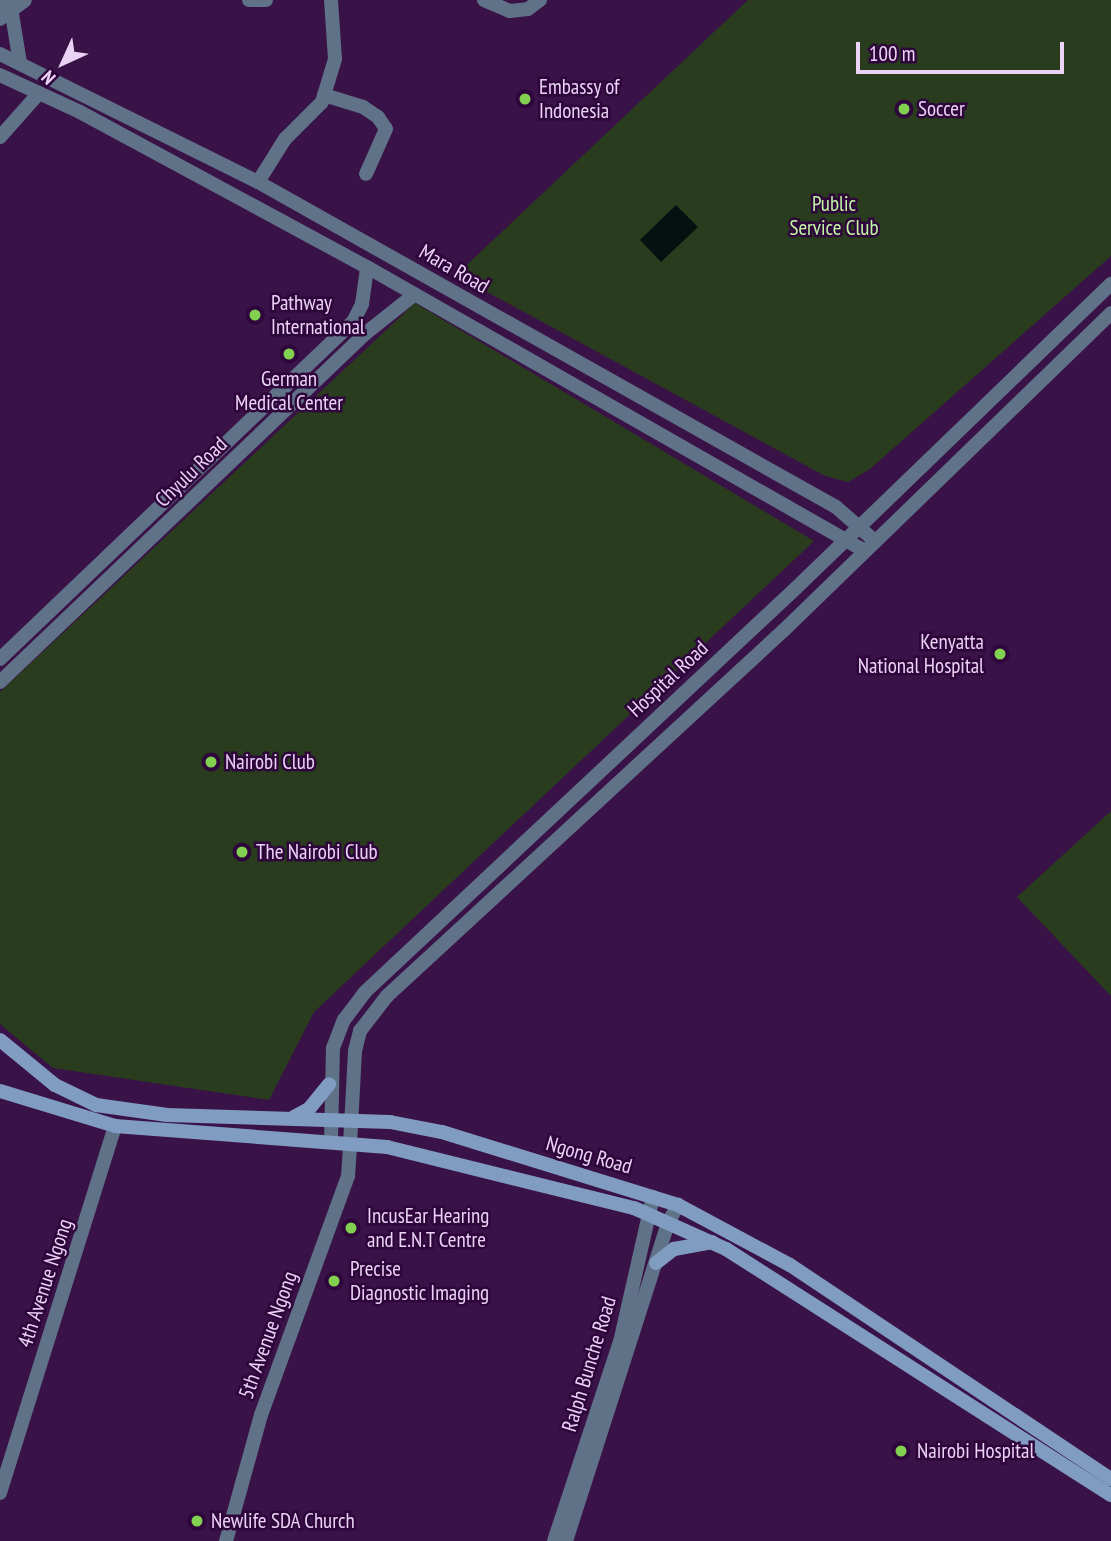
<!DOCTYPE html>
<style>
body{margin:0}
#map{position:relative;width:1111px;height:1541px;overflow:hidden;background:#391247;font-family:"PT Sans Narrow",sans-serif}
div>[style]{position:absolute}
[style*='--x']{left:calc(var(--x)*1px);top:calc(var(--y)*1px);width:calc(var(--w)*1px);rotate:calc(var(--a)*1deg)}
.green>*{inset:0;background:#293d1e}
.water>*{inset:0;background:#051111}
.minor>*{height:14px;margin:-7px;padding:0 7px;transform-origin:7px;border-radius:7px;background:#607288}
.tertiary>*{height:14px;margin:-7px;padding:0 7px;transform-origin:7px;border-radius:7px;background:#607288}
.secondary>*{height:14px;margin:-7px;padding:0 7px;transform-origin:7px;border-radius:7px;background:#809cc0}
.dots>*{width:19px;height:19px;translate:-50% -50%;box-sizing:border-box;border:4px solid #2e063c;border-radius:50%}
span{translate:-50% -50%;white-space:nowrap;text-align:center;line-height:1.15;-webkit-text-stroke:5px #2e063c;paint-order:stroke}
.poi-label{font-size:21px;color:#ead3f4}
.left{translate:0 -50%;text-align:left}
.right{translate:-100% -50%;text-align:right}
.park-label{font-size:21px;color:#c0f6a4}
.street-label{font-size:21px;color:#ead3f4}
.north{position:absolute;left:28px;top:28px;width:70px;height:70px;-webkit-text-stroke:5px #2e063c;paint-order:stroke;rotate:225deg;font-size:19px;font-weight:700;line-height:28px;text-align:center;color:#ead3f4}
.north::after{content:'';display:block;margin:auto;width:24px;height:32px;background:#ead3f4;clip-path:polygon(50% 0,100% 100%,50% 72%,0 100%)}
.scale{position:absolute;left:856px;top:42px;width:208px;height:32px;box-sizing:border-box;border:4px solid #ead3f4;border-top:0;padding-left:9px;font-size:21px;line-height:24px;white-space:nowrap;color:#ead3f4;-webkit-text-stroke:5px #2e063c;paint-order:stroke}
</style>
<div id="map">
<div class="green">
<i style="clip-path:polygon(748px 0,1111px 0,1111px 256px,870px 469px,848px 482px,825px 476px,456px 275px)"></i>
<i style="clip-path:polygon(415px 303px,814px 541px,314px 1012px,269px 1100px,53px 1068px,0 1024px,0 692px)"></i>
<i style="clip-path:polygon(1111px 811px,1111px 996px,1017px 897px)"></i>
</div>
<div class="water">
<i style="clip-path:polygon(676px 205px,698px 227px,661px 262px,640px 240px)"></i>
</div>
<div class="minor">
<i style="--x:249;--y:0;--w:17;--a:0"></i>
<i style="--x:484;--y:0;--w:28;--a:23"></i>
<i style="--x:510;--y:11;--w:18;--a:-6"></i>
<i style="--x:528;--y:9;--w:15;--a:-37"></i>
<i style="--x:0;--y:3;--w:24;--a:-7"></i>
<i style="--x:12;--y:14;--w:50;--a:80.7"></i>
<i style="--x:0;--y:19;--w:31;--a:-37"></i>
<i style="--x:0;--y:54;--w:288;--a:26.4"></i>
<i style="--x:258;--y:182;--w:663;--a:29.35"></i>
<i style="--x:836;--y:507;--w:52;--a:41.1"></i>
<i style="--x:0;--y:75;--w:88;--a:24.8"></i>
<i style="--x:80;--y:112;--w:326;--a:28.4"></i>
<i style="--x:367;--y:267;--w:573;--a:29.7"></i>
<i style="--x:324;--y:95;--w:41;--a:17.1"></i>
<i style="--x:363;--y:107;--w:18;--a:34"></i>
<i style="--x:378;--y:117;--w:14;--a:56"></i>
<i style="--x:386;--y:129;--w:49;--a:114"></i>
<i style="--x:0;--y:137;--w:59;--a:-48.4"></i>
<i style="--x:258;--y:182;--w:51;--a:-57.9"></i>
<i style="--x:285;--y:139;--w:52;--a:-45"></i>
<i style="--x:322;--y:102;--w:45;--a:-73.2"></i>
<i style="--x:335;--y:59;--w:59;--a:-93.9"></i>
<i style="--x:0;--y:659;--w:488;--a:-43.7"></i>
<i style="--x:353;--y:322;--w:20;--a:-63"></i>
<i style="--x:362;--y:304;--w:37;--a:-82"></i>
<i style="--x:0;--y:682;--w:506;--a:-43.64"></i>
<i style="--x:366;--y:333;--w:61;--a:-38.4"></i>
<i style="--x:0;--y:1493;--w:385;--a:-72.6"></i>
<i style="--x:226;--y:1541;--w:131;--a:-74.5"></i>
<i style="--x:261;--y:1415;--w:254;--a:-70"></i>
<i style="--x:348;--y:1176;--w:32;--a:-86"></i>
<i style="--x:554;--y:1541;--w:210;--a:-71.7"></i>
<i style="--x:620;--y:1342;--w:149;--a:-77.2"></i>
<i style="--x:566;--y:1541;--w:334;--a:-72.2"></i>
<i style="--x:668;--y:1223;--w:21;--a:-61"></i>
</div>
<div class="tertiary">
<i style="--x:331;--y:1142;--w:94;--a:-88.8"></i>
<i style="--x:333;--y:1048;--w:30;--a:-69"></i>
<i style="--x:344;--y:1020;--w:35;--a:-53"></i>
<i style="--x:365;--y:992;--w:591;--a:-43.15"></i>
<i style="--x:796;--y:588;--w:438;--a:-44"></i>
<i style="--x:350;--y:1144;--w:93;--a:-86.9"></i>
<i style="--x:355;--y:1051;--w:21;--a:-76"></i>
<i style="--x:360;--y:1031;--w:44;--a:-52.4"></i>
<i style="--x:387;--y:996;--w:539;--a:-42.67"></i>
<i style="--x:783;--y:631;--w:457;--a:-44.1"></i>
</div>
<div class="secondary">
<i style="--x:0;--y:1040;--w:71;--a:39.3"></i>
<i style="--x:55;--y:1085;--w:46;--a:26"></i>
<i style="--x:96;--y:1105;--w:72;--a:8"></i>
<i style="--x:167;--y:1115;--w:223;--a:1.8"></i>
<i style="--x:390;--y:1122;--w:53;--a:10.9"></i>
<i style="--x:442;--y:1132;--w:247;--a:17.2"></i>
<i style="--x:678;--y:1205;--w:127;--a:28.2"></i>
<i style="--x:790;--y:1265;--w:386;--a:33.7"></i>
<i style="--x:0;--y:1091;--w:120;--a:16.9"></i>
<i style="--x:115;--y:1126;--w:273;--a:4.4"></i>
<i style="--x:387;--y:1147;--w:254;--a:13.9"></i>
<i style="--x:634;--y:1208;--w:101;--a:24"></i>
<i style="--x:726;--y:1249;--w:457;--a:32.6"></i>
<i style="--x:294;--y:1117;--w:17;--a:-28"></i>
<i style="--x:309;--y:1109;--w:32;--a:-51"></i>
<i style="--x:656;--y:1263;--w:23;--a:-38"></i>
<i style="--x:674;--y:1249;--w:39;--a:-10"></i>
</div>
<div class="dots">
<i style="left:525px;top:99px;background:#81d050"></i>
<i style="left:904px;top:109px;background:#81d050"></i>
<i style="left:255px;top:315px;background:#81d050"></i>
<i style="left:289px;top:354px;background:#81d050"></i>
<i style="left:1000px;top:654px;background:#81d050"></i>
<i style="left:211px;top:762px;background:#81d050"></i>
<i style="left:242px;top:852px;background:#81d050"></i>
<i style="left:351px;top:1228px;background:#81d050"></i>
<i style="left:334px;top:1281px;background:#81d050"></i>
<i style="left:901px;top:1451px;background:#81d050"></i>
<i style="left:197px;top:1521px;background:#81d050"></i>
</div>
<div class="poi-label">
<span class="left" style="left:539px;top:99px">Embassy of<br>Indonesia</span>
<span class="left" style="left:918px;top:109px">Soccer</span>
<span class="left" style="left:271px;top:315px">Pathway<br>International</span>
<span style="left:289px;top:391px">German<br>Medical Center</span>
<span class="right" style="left:984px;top:654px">Kenyatta<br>National Hospital</span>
<span class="left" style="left:225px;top:762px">Nairobi Club</span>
<span class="left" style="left:256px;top:852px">The Nairobi Club</span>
<span class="left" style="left:367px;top:1228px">IncusEar Hearing<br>and E.N.T Centre</span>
<span class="left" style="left:350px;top:1281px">Precise<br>Diagnostic Imaging</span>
<span class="left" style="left:917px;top:1451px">Nairobi Hospital</span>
<span class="left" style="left:211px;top:1521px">Newlife SDA Church</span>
</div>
<div class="park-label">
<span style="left:834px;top:216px">Public<br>Service Club</span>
</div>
<div class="street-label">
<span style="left:454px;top:269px;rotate:30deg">Mara Road</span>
<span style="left:191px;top:472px;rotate:-44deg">Chyulu Road</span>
<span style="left:668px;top:679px;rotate:-43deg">Hospital Road</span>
<span style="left:589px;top:1155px;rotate:16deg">Ngong Road</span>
<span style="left:45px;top:1283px;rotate:-72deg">4th Avenue Ngong</span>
<span style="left:268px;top:1335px;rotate:-70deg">5th Avenue Ngong</span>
<span style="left:589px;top:1364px;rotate:-73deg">Ralph Bunche Road</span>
</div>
<div class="north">N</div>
<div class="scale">100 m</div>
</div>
